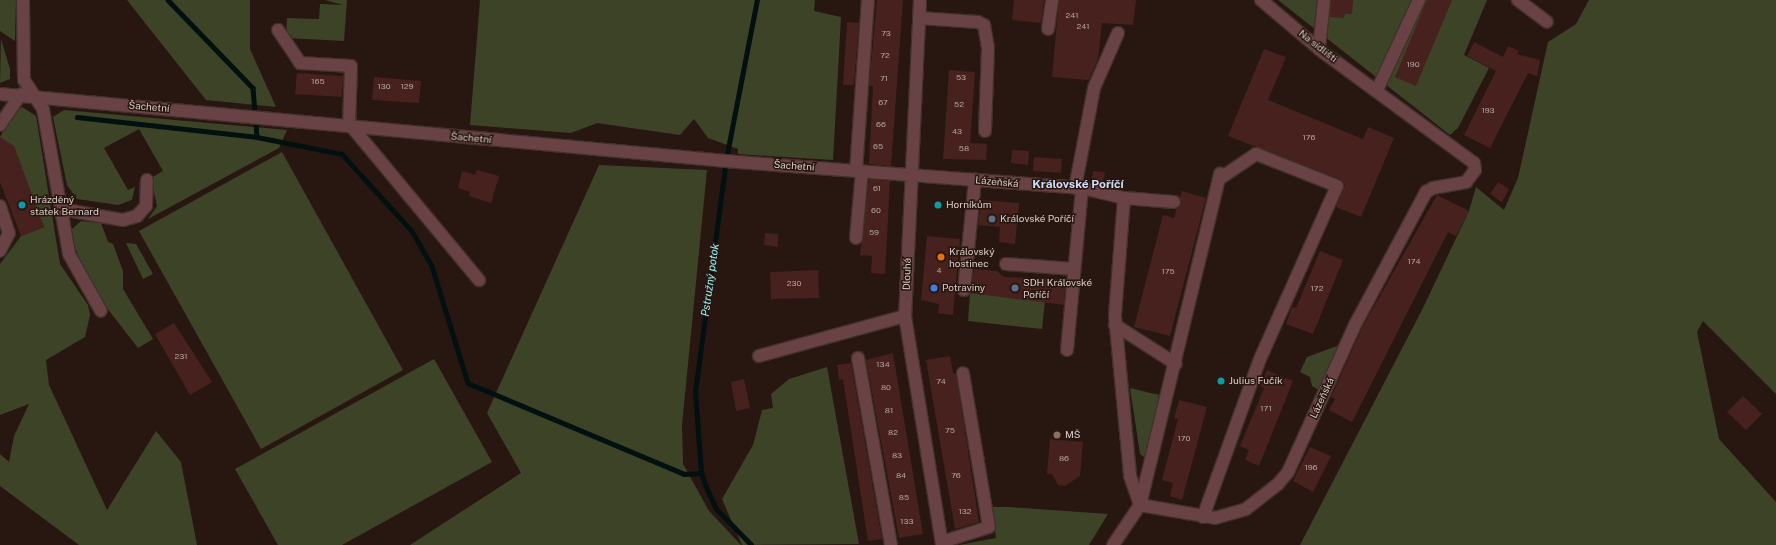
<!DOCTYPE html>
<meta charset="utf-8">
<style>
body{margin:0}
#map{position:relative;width:1776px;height:545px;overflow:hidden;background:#281710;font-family:"Public Sans",sans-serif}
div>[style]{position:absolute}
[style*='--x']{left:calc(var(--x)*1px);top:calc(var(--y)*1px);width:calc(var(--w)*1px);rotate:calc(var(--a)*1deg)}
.green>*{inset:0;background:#3d4327}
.stream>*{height:4.5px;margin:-2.25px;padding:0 2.25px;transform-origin:2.25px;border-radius:2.25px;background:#021010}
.building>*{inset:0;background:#46211d}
.roads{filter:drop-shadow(1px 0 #41312a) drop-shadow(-1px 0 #41312a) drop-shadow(0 1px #41312a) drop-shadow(0 -1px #41312a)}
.minor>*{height:12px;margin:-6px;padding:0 6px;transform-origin:6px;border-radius:6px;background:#684244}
.dots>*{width:11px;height:11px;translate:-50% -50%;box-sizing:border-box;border:2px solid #281710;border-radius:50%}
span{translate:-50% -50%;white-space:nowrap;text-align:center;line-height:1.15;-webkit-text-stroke:3px #281710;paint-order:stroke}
.number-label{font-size:8px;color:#b5a39e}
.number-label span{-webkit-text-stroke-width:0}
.street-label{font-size:10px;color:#dacec9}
.poi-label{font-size:10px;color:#dacec9}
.left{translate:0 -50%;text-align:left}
.water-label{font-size:11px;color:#98f3f7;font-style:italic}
.quarter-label{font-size:12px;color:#d1def9;font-weight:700}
</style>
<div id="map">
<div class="green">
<i style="clip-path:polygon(0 0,16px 0,15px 41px,0 31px)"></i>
<i style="clip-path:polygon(127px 0,250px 0,250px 49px,276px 107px,206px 100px)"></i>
<i style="clip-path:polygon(325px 0,347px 0,344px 41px,286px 38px,287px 18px,319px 19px,320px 4px,343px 5px)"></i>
<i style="clip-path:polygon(480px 0,815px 0,814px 11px,841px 17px,833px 160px,738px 154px,738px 149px,708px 138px,694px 119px,680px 135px,597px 123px,571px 133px,470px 125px)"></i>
<i style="clip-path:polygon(1278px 0,1487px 0,1464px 55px,1489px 68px,1458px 128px,1450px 135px)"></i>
<i style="clip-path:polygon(1589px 0,1776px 0,1776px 394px,1703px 321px,1697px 332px,1719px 439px,1776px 502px,1776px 545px,1300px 545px,1423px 308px,1469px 211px,1476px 187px,1504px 210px,1518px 178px,1548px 42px,1576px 24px)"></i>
<i style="clip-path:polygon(1px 39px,10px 69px,10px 79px,0 83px)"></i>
<i style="clip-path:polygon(22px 107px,36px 116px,60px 264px,88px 305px,90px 315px,85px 337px,46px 360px,49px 385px,107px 510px,156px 431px,181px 462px,197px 545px,79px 545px,0 486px,0 454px,9px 462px,14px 436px,29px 404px,0 415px,0 264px,21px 236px,44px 227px,0 137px,14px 113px)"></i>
<i style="clip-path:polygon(64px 110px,287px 130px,279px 148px,148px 219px,157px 206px,151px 178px,163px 171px,139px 129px,104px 148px,128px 190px,135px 187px,132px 200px,118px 205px,77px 199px,67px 185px,53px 117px)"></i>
<i style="clip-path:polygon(282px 152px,403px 370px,261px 449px,139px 231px)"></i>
<i style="clip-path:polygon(599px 165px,707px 170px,682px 425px,683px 464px,709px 511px,741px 545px,410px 545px,521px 473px,487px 413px)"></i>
<i style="clip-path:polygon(81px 221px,101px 223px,108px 242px,113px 244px,123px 271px,123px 289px,153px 339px,138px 348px,89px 285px,72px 239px,71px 230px)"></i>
<i style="clip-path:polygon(126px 243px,136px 244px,153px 274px,143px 279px)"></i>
<i style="clip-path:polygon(970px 293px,1045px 301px,1042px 329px,968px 321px)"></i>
<i style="clip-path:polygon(1345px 343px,1319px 390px,1312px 386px,1310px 377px,1300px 372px,1307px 357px)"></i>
<i style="clip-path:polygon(434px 359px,492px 462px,342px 545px,278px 545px,235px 469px)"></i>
<i style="clip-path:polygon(827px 367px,859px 544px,742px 545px,722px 499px,753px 445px,762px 410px,773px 408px,771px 394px,789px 379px)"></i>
<i style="clip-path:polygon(1130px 388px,1159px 395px,1148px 454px,1144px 457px,1140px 454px)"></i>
<i style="clip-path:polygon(992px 507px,1009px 507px,1108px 514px,1089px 545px,959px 545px,996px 538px)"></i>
</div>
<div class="stream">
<i style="--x:168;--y:0;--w:122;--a:46"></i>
<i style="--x:253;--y:88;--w:49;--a:85.3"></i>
<i style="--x:257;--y:137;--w:87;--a:11.3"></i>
<i style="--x:342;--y:154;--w:104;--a:47.7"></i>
<i style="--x:412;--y:231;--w:40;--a:60.3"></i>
<i style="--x:432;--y:266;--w:122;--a:72.9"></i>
<i style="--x:468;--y:383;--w:234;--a:22.8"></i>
<i style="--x:684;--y:474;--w:17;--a:-3"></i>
<i style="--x:77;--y:117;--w:181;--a:6.3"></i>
<i style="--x:751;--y:545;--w:50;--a:-134.2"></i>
<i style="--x:716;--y:509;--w:21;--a:-115"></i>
<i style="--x:707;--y:490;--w:18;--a:-109"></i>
<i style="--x:701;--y:473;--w:81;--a:-94.2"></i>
<i style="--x:695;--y:392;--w:235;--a:-82.4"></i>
<i style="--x:726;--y:159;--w:162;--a:-79"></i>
</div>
<div class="building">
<i style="clip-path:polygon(877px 0,903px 0,891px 166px,869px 164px,873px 86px,869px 86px)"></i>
<i style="clip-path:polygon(1014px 0,1044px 0,1041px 23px,1012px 20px)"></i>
<i style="clip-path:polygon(1059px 0,1136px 0,1133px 25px,1102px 23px,1098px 59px,1089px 80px,1052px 77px)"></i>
<i style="clip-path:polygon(1331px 0,1353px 0,1352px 14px,1345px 14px,1344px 18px,1330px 17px)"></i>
<i style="clip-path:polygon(1427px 0,1452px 0,1416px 86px,1395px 77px)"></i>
<i style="clip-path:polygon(847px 22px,859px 23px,854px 85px,843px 85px)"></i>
<i style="clip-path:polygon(1474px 42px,1503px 57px,1508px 46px,1519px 51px,1517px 54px,1540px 60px,1537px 76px,1528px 73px,1490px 148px,1464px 135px,1496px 71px,1467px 56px)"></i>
<i style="clip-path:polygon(1264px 49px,1286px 57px,1268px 100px,1363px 139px,1368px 127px,1394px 138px,1361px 217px,1336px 207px,1345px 184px,1340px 179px,1228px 136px)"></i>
<i style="clip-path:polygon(949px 70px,975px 72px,970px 143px,987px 144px,986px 160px,943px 159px)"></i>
<i style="clip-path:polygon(297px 73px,343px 76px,342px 97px,295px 94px)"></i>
<i style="clip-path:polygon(374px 77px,421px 81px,419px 103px,372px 100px)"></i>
<i style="clip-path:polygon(0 137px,14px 146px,44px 227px,21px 236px,0 182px)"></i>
<i style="clip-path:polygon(1012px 150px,1029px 151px,1028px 165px,1011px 163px)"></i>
<i style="clip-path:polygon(1034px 157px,1062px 159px,1061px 173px,1033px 171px)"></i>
<i style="clip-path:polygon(477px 170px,499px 176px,491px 203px,469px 196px,470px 192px,458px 188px,462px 171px,475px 175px)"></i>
<i style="clip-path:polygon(1093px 171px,1105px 172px,1103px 185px,1091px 183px)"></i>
<i style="clip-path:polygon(869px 179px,890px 181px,885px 274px,871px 273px,872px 256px,860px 255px)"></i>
<i style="clip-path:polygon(1498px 182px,1509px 189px,1502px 202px,1490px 194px)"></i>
<i style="clip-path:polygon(1182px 191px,1206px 198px,1170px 336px,1134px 327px,1163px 215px,1174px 218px)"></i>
<i style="clip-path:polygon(1437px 195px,1469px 211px,1456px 236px,1448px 232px,1352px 422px,1329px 410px,1335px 399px,1331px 397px,1363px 326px)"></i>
<i style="clip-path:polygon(981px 200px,1019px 203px,1015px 244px,999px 242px,1000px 227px,978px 225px)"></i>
<i style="clip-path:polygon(765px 233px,778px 234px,778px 247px,764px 245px)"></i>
<i style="clip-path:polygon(927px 236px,960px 239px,953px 315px,938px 313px,939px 304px,921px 300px)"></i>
<i style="clip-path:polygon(1320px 251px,1343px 260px,1313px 334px,1286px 324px,1292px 307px,1296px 308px)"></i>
<i style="clip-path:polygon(974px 269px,997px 271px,1004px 277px,1066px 279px,1064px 305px,970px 293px)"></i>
<i style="clip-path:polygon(818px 270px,819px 298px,771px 299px,770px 272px)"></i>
<i style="clip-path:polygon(174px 323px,212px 382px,190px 395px,155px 334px)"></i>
<i style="clip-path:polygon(893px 353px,923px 534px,899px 538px,866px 360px)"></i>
<i style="clip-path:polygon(950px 356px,953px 373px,956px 373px,979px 522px,955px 529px,926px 360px)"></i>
<i style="clip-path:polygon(851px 363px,882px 539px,868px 541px,843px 379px,839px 380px,837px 365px)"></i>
<i style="clip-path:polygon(1267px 370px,1293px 381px,1259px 466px,1245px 460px,1249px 450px,1240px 446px,1264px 388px,1260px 386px)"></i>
<i style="clip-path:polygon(744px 379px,750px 408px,736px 411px,731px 382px)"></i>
<i style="clip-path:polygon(1743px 396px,1762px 414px,1746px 430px,1727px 412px)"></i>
<i style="clip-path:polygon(1179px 400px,1207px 407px,1182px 500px,1170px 496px,1173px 483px,1162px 480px,1178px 419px,1174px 418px)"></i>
<i style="clip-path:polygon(1050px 439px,1083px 442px,1080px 476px,1065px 486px,1058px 485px,1052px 474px,1047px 474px)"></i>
<i style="clip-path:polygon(1310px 447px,1331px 456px,1313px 492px,1293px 481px)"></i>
</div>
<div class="roads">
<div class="minor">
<i style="--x:23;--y:0;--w:80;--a:89.3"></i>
<i style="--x:24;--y:80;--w:35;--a:57"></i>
<i style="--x:43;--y:109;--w:147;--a:79.8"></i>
<i style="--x:69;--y:254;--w:65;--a:60.7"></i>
<i style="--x:920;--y:0;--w:316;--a:92.7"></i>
<i style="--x:905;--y:316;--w:232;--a:80.8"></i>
<i style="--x:1518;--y:0;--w:36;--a:37"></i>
<i style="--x:919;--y:18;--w:59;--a:3.9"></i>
<i style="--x:978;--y:22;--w:7;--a:27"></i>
<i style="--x:984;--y:25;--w:23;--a:80"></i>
<i style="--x:988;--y:48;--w:83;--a:92.1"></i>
<i style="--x:1048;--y:29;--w:29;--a:-82"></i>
<i style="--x:278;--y:30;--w:40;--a:56"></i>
<i style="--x:300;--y:63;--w:51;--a:3.4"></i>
<i style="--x:351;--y:66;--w:60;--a:91.9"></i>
<i style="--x:1319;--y:49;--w:49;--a:-84.2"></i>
<i style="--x:1377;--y:90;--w:99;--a:-65"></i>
<i style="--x:0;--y:94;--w:740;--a:5.27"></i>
<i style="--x:737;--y:162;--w:346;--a:4.3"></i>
<i style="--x:1082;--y:188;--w:43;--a:13.4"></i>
<i style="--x:1124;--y:198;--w:50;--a:4.6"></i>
<i style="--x:0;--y:125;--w:37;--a:-56"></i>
<i style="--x:352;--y:127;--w:199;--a:50.3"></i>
<i style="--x:856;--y:171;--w:171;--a:-86"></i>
<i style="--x:1075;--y:188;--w:102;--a:-79.2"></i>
<i style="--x:1094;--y:88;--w:60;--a:-66.4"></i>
<i style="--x:1124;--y:198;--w:118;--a:94.4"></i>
<i style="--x:1115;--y:316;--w:161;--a:84.6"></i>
<i style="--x:1130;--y:476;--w:31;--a:71"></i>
<i style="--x:0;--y:206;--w:28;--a:72"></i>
<i style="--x:9;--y:233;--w:20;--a:117"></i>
<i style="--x:61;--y:209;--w:63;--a:10.1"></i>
<i style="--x:123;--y:220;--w:15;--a:-16"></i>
<i style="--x:137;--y:216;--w:13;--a:-48"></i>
<i style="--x:146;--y:206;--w:26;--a:-88"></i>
<i style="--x:856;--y:238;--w:67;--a:-84.9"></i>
<i style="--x:1006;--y:264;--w:68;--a:4.2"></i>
<i style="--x:964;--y:290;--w:111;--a:-84.3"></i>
<i style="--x:1115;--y:325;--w:72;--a:32.6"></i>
<i style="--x:1067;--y:350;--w:163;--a:-84.7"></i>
<i style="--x:759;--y:356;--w:151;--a:-15.3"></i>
<i style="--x:858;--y:358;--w:190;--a:80"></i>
<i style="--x:1140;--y:505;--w:76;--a:9.8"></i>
<i style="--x:1215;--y:518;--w:32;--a:-16"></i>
<i style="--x:1246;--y:509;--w:41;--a:-38"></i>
<i style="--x:1278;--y:484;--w:16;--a:-50"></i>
<i style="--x:1288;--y:472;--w:164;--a:-65.5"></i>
<i style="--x:1356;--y:323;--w:149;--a:-61.9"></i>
<i style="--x:1426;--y:192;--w:8;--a:-30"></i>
<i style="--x:1433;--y:188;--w:34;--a:-10"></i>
<i style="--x:1466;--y:182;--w:15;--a:-53"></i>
<i style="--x:1475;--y:170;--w:7;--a:-98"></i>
<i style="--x:1474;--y:163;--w:192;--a:-143.7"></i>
<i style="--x:1319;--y:49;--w:76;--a:-139.8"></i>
<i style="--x:1203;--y:517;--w:168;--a:-70.2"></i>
<i style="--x:1260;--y:359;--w:189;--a:-66"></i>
<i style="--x:1337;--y:186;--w:87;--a:-158.4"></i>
<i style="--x:1256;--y:154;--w:45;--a:146"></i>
<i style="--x:942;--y:542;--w:49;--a:-17.7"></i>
<i style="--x:989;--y:527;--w:156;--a:-99.6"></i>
<i style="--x:1113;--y:545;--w:48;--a:-56"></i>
<i style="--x:1140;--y:505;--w:341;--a:-76.4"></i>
</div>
</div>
<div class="dots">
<i style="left:22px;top:205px;background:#0f9aa8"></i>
<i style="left:938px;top:205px;background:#0f9aa8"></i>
<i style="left:992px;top:219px;background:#5c6f8a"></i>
<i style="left:941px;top:257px;background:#e8710a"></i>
<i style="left:934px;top:288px;background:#3f7fe0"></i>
<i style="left:1015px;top:288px;background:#5c6f8a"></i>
<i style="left:1221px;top:381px;background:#0f9aa8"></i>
<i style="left:1057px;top:435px;background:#8d6e63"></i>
</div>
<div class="number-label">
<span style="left:1072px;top:16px">241</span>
<span style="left:1083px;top:27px">241</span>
<span style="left:886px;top:34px">73</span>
<span style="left:885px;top:56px">72</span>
<span style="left:1413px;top:65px">190</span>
<span style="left:961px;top:78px">53</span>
<span style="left:884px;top:79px">71</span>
<span style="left:318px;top:82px">165</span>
<span style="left:384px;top:87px">130</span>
<span style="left:407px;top:87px">129</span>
<span style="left:883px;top:103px">67</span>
<span style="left:959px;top:105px">52</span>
<span style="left:1488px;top:111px">193</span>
<span style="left:881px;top:125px">66</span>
<span style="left:957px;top:132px">43</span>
<span style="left:1309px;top:138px">176</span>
<span style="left:878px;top:147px">65</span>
<span style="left:964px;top:149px">58</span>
<span style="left:877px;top:189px">61</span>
<span style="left:876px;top:211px">60</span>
<span style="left:874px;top:233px">59</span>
<span style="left:1414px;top:262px">174</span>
<span style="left:939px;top:271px">4</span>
<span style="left:1168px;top:272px">175</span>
<span style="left:794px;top:284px">230</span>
<span style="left:1317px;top:289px">172</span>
<span style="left:181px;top:357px">231</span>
<span style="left:883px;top:365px">134</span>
<span style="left:941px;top:382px">74</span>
<span style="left:886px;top:388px">80</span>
<span style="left:1266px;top:409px">171</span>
<span style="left:889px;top:411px">81</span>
<span style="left:950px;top:431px">75</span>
<span style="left:893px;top:433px">82</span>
<span style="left:1184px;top:439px">170</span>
<span style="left:897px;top:456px">83</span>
<span style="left:1064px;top:459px">86</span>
<span style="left:1311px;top:468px">196</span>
<span style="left:901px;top:476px">84</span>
<span style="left:956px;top:476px">76</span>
<span style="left:904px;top:498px">85</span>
<span style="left:965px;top:512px">132</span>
<span style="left:907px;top:522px">133</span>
</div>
<div class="street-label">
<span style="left:1318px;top:46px;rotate:38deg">Na sídlišti</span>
<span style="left:149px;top:107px;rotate:5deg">Šachetní</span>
<span style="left:471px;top:138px;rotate:5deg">Šachetní</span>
<span style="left:794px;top:166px;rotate:4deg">Šachetní</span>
<span style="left:997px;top:182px;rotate:5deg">Lázeňská</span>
<span style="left:907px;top:274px;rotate:-88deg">Dlouhá</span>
<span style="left:1322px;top:398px;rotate:-65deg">Lázeňská</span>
</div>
<div class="poi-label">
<span class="left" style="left:30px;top:205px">Hrázděný<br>statek Bernard</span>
<span class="left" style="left:946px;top:205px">Horníkům</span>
<span class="left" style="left:1000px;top:219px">Královské Poříčí</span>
<span class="left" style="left:949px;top:257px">Královský<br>hostinec</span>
<span class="left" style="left:1023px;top:288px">SDH Královské<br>Poříčí</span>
<span class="left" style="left:942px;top:288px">Potraviny</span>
<span class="left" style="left:1229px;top:381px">Julius Fučík</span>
<span class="left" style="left:1065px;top:435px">MŠ</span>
</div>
<div class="water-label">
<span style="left:710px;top:280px;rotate:-82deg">Pstružný potok</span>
</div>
<div class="quarter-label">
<span style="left:1078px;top:185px">Královské Poříčí</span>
</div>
</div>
